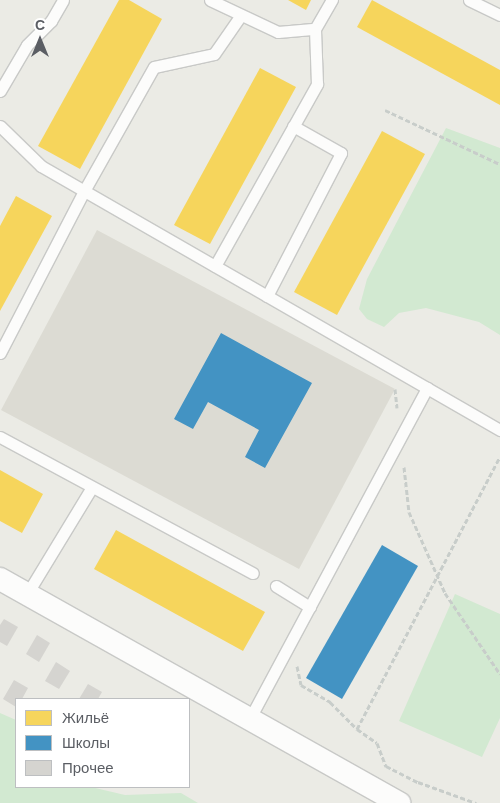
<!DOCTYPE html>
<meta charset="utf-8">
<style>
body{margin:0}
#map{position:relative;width:500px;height:803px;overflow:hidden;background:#ebebe5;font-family:"Work Sans",sans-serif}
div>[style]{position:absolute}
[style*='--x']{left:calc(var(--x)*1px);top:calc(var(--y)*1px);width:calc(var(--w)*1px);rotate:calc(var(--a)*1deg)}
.education>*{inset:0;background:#dcdbd3}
.green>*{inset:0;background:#d2e9d1}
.homes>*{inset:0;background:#f6d55c}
.schools>*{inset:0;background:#4393c3}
.building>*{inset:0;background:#d5d4d0}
.path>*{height:3px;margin-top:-1.5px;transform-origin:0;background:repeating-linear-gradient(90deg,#c8cdca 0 5px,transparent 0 7.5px)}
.roads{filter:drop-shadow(1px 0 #c8c9c7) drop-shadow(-1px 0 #c8c9c7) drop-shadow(0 1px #c8c9c7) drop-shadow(0 -1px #c8c9c7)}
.lane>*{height:11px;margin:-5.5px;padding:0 5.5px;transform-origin:5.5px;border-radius:5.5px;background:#fcfcfb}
.street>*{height:22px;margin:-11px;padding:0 11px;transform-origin:11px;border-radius:11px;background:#fcfcfb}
span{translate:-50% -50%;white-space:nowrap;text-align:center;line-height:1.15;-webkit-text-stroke:5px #fff;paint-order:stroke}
.legend{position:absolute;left:15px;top:698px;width:175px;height:90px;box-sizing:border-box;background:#fff;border:1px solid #bdbfc1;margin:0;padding:6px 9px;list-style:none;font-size:15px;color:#5b5e64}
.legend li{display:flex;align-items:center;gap:10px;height:25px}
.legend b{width:25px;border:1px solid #bdbfc1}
.north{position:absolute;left:15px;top:15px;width:50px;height:50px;-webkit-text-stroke:4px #fff;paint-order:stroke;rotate:0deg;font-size:14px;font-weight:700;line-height:20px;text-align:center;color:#5b5e64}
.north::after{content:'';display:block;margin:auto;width:18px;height:22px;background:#5b5e64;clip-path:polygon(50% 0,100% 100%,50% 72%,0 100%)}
</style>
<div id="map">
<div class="education">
<i style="clip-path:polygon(97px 230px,395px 389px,299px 569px,1px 410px)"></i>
</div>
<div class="green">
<i style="clip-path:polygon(446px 128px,500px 148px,500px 335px,479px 322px,426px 308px,399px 313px,384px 327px,367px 319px,359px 309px,367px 279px)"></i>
<i style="clip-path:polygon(455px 594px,500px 614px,500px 718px,482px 757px,399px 721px)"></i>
<i style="clip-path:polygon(0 713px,16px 720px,16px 787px,91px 787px,125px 795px,181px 793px,198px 803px,0 803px)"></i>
</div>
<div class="homes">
<i style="clip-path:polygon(119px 0,129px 0,162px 19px,80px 169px,38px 146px)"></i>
<i style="clip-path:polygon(288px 0,311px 0,306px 10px)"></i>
<i style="clip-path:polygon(372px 0,500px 70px,500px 105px,357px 27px)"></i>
<i style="clip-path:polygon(260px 68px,296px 87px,210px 244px,174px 225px)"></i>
<i style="clip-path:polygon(382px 131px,425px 154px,337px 315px,294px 292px)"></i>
<i style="clip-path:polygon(16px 196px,52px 216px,0 311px,0 226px)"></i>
<i style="clip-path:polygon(0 470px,43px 494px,22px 533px,0 521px)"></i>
<i style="clip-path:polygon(116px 530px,265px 612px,243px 651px,94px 569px)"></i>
</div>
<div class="schools">
<i style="clip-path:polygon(221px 333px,312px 383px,265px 468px,245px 457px,259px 430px,208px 402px,193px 429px,174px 419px)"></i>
<i style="clip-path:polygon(382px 545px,418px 566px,342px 699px,306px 678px)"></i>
</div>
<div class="building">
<i style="clip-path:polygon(4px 619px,18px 627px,7px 646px,0 642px,0 625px)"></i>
<i style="clip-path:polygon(37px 635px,50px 643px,39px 662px,26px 654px)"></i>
<i style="clip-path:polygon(56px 662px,70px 671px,59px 689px,45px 681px)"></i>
<i style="clip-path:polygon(14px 680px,28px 688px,22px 699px,16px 699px,16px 707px,3px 699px)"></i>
<i style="clip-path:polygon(88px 684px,102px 692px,98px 699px,79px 699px)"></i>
</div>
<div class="path">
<i style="--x:385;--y:110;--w:127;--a:25.2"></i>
<i style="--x:395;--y:389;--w:19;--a:84"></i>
<i style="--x:404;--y:467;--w:45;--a:83.7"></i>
<i style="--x:409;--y:512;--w:89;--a:66"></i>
<i style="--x:445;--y:593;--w:98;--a:55.8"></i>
<i style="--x:297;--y:666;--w:19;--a:78"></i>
<i style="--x:301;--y:685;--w:34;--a:30"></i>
<i style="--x:330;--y:702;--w:38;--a:45"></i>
<i style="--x:357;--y:729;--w:24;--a:35"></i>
<i style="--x:377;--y:743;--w:25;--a:69"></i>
<i style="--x:386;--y:766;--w:36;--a:27"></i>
<i style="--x:418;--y:782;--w:62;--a:19.9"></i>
<i style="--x:357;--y:729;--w:307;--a:-62.3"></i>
</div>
<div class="roads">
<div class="lane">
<i style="--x:210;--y:0;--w:75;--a:25.2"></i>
<i style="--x:278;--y:32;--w:37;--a:-5"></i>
<i style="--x:315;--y:29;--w:34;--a:-60"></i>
<i style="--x:469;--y:0;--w:34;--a:26"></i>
<i style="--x:0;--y:91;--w:53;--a:-59.6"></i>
<i style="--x:27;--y:45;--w:34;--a:-45"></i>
<i style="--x:51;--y:21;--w:24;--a:-60"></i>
<i style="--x:0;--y:126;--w:57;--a:44.3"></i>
<i style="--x:41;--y:166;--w:530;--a:29.91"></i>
<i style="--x:215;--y:266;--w:209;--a:-60.7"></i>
<i style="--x:317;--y:84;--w:55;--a:-92.1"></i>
<i style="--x:267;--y:296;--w:161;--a:-62.6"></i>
<i style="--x:341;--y:153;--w:55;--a:-150.6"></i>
<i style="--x:0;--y:353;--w:182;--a:-62.6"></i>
<i style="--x:84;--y:191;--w:142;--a:-60.6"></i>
<i style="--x:154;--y:67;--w:61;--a:-12.2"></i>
<i style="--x:214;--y:54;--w:47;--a:-55.3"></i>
<i style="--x:0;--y:437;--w:287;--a:28.3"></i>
<i style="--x:276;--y:586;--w:40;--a:32"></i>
<i style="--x:27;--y:594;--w:125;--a:-58.7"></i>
<i style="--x:249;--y:720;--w:377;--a:-61.8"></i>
</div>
<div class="street">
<i style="--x:0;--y:579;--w:458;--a:29.3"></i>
</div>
</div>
<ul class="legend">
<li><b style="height:14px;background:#f6d55c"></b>Жильё</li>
<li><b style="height:14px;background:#4393c3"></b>Школы</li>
<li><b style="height:14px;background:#d5d4d0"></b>Прочее</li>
</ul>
<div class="north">С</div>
</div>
